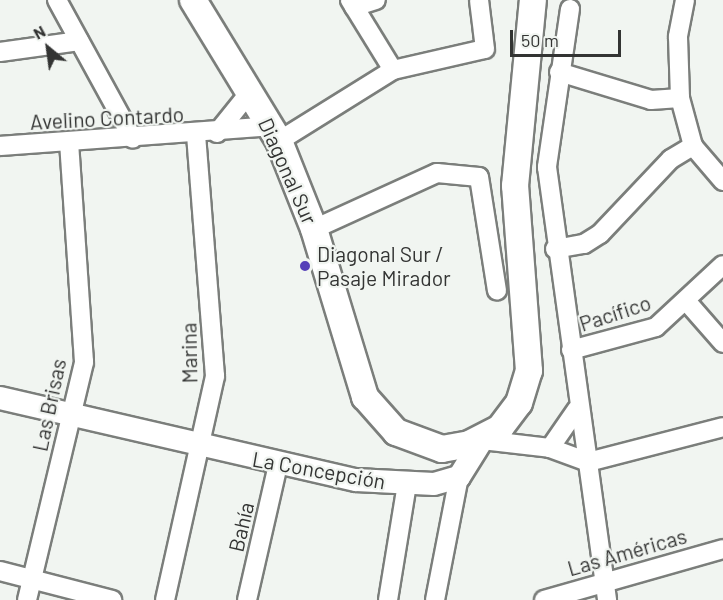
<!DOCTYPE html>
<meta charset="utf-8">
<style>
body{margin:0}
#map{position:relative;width:723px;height:600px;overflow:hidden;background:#f1f5f1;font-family:Barlow,sans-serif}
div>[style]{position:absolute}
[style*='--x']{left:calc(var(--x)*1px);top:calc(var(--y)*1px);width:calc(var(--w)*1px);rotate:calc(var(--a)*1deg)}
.roads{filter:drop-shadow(2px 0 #7b7e7b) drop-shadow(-2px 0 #7b7e7b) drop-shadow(0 2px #7b7e7b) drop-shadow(0 -2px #7b7e7b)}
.minor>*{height:18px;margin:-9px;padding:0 9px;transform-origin:9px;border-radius:9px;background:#fff}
.tertiary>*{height:22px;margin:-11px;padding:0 11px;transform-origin:11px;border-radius:11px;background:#fff}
.secondary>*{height:26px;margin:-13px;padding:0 13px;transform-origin:13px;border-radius:13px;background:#fff}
.dots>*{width:16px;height:16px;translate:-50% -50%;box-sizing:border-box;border:3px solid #f1f5f1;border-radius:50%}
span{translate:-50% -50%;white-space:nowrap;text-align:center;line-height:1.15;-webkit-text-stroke:4.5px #f1f5f1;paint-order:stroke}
.street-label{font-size:21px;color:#333433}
.poi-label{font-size:21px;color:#333433}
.left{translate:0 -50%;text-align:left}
.north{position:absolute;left:18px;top:18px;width:60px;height:60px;-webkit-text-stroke:4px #f1f5f1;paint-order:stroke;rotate:331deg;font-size:16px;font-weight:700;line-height:24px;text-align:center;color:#333433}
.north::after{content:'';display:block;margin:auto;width:21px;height:27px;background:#333433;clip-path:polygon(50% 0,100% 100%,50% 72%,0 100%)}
.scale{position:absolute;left:510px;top:30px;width:111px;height:27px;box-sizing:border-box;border:3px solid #333433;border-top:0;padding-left:8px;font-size:18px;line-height:21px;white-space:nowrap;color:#333433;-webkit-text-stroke:4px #f1f5f1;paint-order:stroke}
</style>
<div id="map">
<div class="roads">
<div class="minor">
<i style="--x:57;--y:0;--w:158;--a:61.3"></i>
<i style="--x:350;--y:0;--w:82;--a:58.4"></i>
<i style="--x:685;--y:0;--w:38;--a:101"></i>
<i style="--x:678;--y:37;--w:61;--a:88.1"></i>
<i style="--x:680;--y:98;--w:50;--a:74.8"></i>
<i style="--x:693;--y:146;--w:46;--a:49.4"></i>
<i style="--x:354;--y:7;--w:23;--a:-18"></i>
<i style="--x:570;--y:9;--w:160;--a:98.3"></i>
<i style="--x:547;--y:167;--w:437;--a:82.1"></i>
<i style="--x:0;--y:52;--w:80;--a:-7.9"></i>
<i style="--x:559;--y:72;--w:96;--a:16.9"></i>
<i style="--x:651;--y:100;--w:29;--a:-4"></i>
<i style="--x:217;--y:133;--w:53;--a:-51.2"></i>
<i style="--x:279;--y:141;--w:134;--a:-31.9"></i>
<i style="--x:393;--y:70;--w:94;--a:-12.9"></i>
<i style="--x:485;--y:49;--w:49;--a:-97"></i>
<i style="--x:0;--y:146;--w:272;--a:-4.2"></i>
<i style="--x:314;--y:229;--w:135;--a:-24.5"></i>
<i style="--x:437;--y:173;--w:42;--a:5.4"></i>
<i style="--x:479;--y:177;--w:115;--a:81"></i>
<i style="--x:555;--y:249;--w:29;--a:-10"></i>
<i style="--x:584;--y:244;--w:19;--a:-32"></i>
<i style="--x:600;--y:234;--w:103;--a:-46.6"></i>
<i style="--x:671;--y:159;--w:26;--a:-31"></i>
<i style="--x:688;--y:303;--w:53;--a:48.8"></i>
<i style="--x:571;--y:350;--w:88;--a:-15.1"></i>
<i style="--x:656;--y:327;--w:91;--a:-42.8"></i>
<i style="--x:482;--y:440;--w:68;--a:6.7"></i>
<i style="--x:550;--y:448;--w:40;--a:20.2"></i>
<i style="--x:588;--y:462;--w:139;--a:-14.5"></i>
<i style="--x:550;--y:448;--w:47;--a:-55.3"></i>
<i style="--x:0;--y:571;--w:116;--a:14.5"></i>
<i style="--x:27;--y:600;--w:245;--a:-76.5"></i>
<i style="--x:84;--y:362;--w:220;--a:-93.9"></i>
<i style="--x:165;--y:600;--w:230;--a:-77.4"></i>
<i style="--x:215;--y:376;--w:241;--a:-94.5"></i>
<i style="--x:247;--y:600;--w:139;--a:-77.1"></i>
<i style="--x:388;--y:600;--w:118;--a:-80.7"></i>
<i style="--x:435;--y:600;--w:125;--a:-79"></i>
<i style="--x:544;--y:600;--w:186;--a:-15.9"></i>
</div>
<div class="tertiary">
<i style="--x:0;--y:398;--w:365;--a:13"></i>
<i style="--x:356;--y:480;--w:78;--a:2.9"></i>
<i style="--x:434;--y:484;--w:26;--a:-16"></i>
<i style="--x:459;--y:477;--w:44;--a:-58.1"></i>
</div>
<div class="secondary">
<i style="--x:193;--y:0;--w:165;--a:58.6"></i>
<i style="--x:279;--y:141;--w:95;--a:68.3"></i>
<i style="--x:314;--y:229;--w:176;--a:73.1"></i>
<i style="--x:365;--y:397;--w:47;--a:48.5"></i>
<i style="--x:396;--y:432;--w:49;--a:20.3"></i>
<i style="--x:442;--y:449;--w:27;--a:-10"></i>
<i style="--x:469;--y:444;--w:35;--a:-27"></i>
<i style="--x:500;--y:428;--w:31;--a:-53"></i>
<i style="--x:519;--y:403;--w:34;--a:-73"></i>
<i style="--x:529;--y:371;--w:186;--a:-94.3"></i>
<i style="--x:515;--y:186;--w:187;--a:-84.5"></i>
</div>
</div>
<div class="dots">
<i style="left:305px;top:266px;background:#5540b8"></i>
</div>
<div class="street-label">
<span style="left:107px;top:118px;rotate:-3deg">Avelino Contardo</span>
<span style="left:288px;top:171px;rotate:66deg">Diagonal Sur</span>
<span style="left:615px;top:313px;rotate:-18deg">Pacífico</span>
<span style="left:189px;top:353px;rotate:-91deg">Marina</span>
<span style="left:49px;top:405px;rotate:-78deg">Las Brisas</span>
<span style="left:319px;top:470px;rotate:10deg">La Concepción</span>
<span style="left:241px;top:527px;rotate:-77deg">Bahía</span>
<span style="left:627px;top:552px;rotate:-16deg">Las Américas</span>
</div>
<div class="poi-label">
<span class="left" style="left:317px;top:266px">Diagonal Sur /<br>Pasaje Mirador</span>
</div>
<div class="north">N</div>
<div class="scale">50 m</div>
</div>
